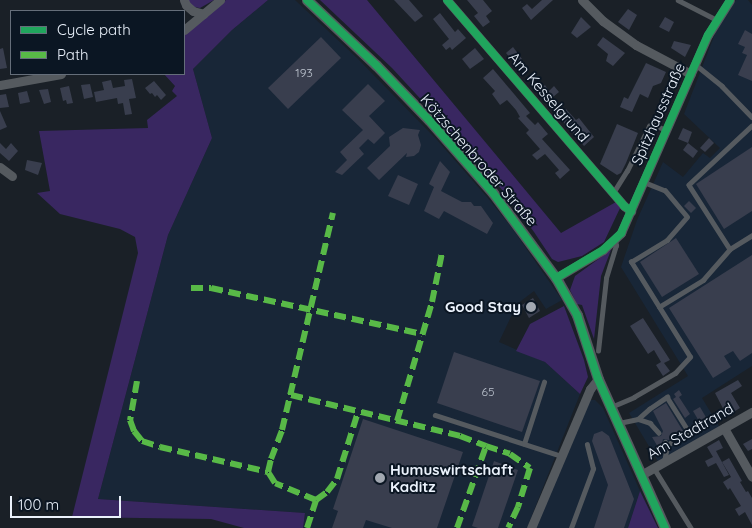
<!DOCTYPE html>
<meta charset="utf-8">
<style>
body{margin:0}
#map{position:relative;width:752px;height:528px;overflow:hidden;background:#1a2027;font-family:Quicksand,sans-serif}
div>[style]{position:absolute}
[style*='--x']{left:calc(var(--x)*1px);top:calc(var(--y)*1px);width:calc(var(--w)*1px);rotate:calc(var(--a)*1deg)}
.built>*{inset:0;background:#182637}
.green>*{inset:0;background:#392761}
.building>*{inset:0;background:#393e4e}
.service>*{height:4.5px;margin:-2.25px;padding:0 2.25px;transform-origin:2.25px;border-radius:2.25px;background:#555a5f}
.minor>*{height:9px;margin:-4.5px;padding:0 4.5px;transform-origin:4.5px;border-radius:4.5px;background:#555a5f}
.tertiary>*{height:11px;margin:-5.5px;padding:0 5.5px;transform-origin:5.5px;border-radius:5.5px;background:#555a5f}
.quiet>*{height:6px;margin-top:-3px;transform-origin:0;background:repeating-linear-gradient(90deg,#58b947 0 12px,transparent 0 18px)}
.cycleway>*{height:8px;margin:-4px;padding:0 4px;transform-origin:4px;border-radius:4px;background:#20a55d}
.dots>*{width:14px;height:14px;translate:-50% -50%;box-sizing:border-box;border:2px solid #0b1623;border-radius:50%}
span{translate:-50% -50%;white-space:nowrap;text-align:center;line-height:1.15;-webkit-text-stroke:4px #0b1623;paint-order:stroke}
.number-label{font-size:12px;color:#bec5d0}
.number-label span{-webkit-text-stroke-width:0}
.street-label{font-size:15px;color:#ebf2fc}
.poi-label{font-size:15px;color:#ebf2fc;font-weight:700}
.right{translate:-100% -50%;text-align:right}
.left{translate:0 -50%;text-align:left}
.legend{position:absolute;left:10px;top:10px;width:175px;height:65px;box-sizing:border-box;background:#0b1623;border:1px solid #656e7a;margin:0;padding:6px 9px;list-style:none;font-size:15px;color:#ebf2fc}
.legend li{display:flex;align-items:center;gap:10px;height:25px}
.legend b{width:25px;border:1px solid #656e7a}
.scale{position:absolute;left:10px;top:496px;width:111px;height:22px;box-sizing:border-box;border:2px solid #ebf2fc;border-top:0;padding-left:6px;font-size:15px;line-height:18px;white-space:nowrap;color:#ebf2fc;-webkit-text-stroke:4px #0b1623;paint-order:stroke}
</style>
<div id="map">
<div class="built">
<i style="clip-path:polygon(268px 0,295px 0,358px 59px,437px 140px,487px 197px,512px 228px,562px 300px,546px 309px,534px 291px,517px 304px,499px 342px,545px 362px,580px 394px,527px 528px,303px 528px,305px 513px,98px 499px,168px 235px,212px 138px,193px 69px,232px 30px)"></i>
<i style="clip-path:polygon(736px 0,748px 0,752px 5px,752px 366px,702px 398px,722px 431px,662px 468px,629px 413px,688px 376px,621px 267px,637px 220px,663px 162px,683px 177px,703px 153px,710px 158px,720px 148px,684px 114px,718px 26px)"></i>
<i style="clip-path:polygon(590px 400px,595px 400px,603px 408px,640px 491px,628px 528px,535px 528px,586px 405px)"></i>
</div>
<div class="green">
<i style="clip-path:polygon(187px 0,214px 0,200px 8px,194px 7px)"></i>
<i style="clip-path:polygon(226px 0,268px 0,232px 30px,193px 69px,212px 138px,168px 235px,98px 499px,305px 513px,303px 528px,244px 528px,211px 519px,72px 517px,138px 253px,135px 237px,120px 229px,60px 214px,37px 193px,50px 191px,39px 131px,148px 128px,147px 120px,177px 96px,172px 91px,175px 86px,164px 74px,184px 74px,184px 35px)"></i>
<i style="clip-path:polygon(320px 0,367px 0,561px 233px,616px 202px,621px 206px,604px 242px,582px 256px,558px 262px,552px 259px,534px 232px,504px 192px,451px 132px,392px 68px)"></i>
<i style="clip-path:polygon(611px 250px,601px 276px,594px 339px,582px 305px,577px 304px,570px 290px,575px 276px)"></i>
<i style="clip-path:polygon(564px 306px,584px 360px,588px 377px,580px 394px,545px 362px,516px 351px,530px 324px)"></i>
<i style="clip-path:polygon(640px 491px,658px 528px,628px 528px)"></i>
</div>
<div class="building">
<i style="clip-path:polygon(394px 0,409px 0,423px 16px,415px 22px)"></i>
<i style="clip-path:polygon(467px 0,483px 0,492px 11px,486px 16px,490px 22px,483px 27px,474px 16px,478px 13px)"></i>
<i style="clip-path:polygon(542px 0,553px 0,531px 20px,522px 8px,527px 4px,532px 9px)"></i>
<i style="clip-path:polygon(628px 9px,637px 15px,629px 30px,618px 22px)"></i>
<i style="clip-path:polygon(440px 13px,455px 32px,458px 29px,466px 38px,452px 50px,450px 47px,446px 50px,442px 45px,449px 39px,433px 19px)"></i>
<i style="clip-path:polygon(581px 17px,591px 27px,577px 38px,571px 33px)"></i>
<i style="clip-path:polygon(665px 17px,674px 22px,669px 32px,659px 27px)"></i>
<i style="clip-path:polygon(745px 30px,752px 34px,752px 81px,738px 75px,747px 55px,742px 53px,745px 47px,738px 44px)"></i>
<i style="clip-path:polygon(321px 37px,341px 58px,288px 109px,268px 88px)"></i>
<i style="clip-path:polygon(603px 37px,625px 53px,613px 66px,606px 61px,608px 54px,597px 45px)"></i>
<i style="clip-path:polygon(674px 41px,691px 45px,685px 57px,671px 48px)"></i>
<i style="clip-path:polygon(513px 47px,522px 59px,515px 64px,506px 53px)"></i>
<i style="clip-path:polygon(3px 48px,7px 68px,0 69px,0 49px)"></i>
<i style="clip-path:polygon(475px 48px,484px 59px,470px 69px,462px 59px)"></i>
<i style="clip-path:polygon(646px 63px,666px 72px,661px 83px,653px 86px,648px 98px,640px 94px,632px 112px,620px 107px,624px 97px,628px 99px)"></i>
<i style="clip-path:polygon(493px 69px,530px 113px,526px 116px,535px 125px,538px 122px,548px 134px,542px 139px,570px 170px,560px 179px,555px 173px,559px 170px,545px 154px,537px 160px,532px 155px,540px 149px,526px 133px,529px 130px,518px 118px,520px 117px,516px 110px,507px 100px,500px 105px,492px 94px,495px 91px,483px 78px)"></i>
<i style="clip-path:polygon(132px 79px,136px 98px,129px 99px,132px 114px,125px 115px,123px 103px,118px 104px,117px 98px,96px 102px,94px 92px,104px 90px,102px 82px,111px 80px,113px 88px,125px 86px,124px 80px)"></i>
<i style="clip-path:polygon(154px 81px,166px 95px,161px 100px,157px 95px,155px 97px,152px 93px,150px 94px,145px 88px)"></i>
<i style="clip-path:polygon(90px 84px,93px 97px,84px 99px,81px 85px)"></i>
<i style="clip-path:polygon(368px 84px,385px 101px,369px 116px,385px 133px,374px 144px,368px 139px,359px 148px,364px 154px,342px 175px,335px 172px,347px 160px,340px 152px,363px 130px,342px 110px)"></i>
<i style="clip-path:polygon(545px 85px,549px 91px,554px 86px,559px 92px,547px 102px,538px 91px)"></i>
<i style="clip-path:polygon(69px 86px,73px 103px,67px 104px,66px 100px,63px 101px,60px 88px)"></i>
<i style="clip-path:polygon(48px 89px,51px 102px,44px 104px,39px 90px)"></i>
<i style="clip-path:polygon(27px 91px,30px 102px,20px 104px,18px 93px)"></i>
<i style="clip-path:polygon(6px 94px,9px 107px,0 108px,0 95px)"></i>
<i style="clip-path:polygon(557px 107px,563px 113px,566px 109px,576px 120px,579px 118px,594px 137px,584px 146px,553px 110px)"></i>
<i style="clip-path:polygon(0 111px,7px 127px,0 130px)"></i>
<i style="clip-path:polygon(617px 124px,638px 133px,626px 163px,621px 173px,617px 175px,600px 164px)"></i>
<i style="clip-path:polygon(403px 128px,420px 130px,418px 135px,421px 145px,419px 152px,414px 156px,406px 157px,407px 153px,379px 180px,367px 168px,390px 146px,389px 137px)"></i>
<i style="clip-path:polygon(683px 128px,692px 132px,688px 143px,678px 139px)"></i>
<i style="clip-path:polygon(709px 138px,714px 143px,705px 152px,700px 148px)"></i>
<i style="clip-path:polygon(0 143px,6px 149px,11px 143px,18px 151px,9px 161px,0 153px)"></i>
<i style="clip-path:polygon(688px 143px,698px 151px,693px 158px,683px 150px)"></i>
<i style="clip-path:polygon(752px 147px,752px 211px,724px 229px,696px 184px)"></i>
<i style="clip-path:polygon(27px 160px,42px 163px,38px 175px,25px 170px)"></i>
<i style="clip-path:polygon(440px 161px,450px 172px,441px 191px,462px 202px,471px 202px,474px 206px,481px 206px,493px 223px,487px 234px,444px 211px,439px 219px,424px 211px,434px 187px,429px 184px)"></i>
<i style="clip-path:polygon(398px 175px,418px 184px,409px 205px,388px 196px)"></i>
<i style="clip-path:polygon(689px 201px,696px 208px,691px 213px,684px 206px)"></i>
<i style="clip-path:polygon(676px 238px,699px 274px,662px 297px,640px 262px)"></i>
<i style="clip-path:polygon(752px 255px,752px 353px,740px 361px,733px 351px,724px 356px,731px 367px,713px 378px,669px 308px)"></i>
<i style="clip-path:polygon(533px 298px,540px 311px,529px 318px,522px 305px)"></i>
<i style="clip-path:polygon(643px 318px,670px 360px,664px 363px,670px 371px,663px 376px,656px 365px,661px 362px,654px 350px,648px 354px,630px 326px)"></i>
<i style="clip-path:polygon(454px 352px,540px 381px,522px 432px,437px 403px)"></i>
<i style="clip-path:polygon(738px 380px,742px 386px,731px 393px,740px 408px,727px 416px,715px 393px)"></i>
<i style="clip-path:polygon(679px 390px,682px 395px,679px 397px,690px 414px,685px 418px,673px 399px,676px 397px,674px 394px)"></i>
<i style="clip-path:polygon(666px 403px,683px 431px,669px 440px,663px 439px,662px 444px,658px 447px,652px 437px,661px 436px,663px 431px,653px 411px)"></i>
<i style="clip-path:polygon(700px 407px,707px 419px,700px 423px,693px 411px)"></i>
<i style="clip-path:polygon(363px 419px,463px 452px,437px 528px,392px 528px,366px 520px,363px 528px,332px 528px,338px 511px,333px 509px)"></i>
<i style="clip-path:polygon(602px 431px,609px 436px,634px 499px,624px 528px,594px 528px,608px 485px,592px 441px,594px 434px)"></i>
<i style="clip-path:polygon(752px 439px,752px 449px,748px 451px,743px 444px)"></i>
<i style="clip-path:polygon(719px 440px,723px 448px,716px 451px,729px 475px,724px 477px,716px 463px,708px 467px,705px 461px,713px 457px,707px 447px)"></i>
<i style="clip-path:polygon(729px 458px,742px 481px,740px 482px,746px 492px,748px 491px,752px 498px,752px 525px,745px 512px,739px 516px,735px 509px,741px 506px,730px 488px,728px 490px,723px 482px,731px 477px,722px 462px)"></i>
<i style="clip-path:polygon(494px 461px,518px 470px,498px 528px,478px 528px,472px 526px)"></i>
</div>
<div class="service">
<i style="--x:678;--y:0;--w:44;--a:27.1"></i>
<i style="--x:695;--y:64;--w:35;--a:39"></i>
<i style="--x:722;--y:86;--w:43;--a:45.9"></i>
<i style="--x:752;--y:126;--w:86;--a:136.9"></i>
<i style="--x:689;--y:185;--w:76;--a:57.4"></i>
<i style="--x:730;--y:249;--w:26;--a:-32"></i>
<i style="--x:613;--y:193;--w:26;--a:-58"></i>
<i style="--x:627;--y:171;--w:50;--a:-63.9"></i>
<i style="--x:649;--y:126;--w:4;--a:-34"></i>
<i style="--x:652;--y:124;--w:15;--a:23"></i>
<i style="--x:659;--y:307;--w:52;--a:-31.5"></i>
<i style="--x:703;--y:280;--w:41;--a:-48.9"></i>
<i style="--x:598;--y:351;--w:73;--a:-83.7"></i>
<i style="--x:606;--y:278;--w:34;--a:-73"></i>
<i style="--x:616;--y:246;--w:6;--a:-99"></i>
<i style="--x:611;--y:407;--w:25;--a:-23"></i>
<i style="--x:634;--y:397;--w:48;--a:-30.3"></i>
<i style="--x:675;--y:373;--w:22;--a:-47"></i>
<i style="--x:690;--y:357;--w:112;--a:-121.8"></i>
<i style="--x:631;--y:262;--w:42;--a:-31.4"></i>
<i style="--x:667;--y:240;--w:30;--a:-49"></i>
<i style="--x:687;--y:217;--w:34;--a:-130"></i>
<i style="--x:665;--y:191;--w:24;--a:-158"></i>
<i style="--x:435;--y:415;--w:133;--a:17.9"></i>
<i style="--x:638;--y:419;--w:15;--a:-42"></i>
<i style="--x:649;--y:409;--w:22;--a:-34"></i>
<i style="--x:667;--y:397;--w:41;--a:57.8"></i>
<i style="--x:689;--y:432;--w:26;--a:148"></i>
<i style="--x:619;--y:423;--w:19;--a:-12"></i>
<i style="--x:638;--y:419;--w:13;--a:18"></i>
<i style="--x:650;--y:423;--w:13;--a:48"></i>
<i style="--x:524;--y:444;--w:65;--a:-72.1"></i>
<i style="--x:664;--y:462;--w:16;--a:-79"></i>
<i style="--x:667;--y:446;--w:4;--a:-117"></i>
<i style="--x:654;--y:468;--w:70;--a:58.3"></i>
<i style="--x:571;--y:528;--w:63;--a:-69.6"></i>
<i style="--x:593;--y:469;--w:25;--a:-104"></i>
</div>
<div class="minor">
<i style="--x:184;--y:0;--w:5;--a:68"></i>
<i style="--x:186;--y:5;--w:9;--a:41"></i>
<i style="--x:193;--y:11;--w:11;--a:15"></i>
<i style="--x:447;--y:0;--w:272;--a:49.3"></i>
<i style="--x:624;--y:206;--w:9;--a:36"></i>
<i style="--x:582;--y:0;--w:30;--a:45"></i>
<i style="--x:603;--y:21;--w:41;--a:36"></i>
<i style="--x:636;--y:45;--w:62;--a:27.8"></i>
<i style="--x:184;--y:30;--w:47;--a:-39.8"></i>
<i style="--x:0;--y:85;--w:62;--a:-10.2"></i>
<i style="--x:0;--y:167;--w:15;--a:37"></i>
<i style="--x:556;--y:278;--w:55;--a:-30.8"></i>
<i style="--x:603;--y:250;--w:25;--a:-43"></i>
<i style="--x:621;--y:233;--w:216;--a:-66.3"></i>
<i style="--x:708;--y:35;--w:41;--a:-57.8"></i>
<i style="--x:724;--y:428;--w:56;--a:60.3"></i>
<i style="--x:641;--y:475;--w:128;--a:-29.6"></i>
<i style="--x:531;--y:528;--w:151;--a:-67"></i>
<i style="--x:590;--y:389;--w:13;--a:-51"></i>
</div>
<div class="tertiary">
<i style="--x:307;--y:0;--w:95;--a:43.3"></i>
<i style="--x:376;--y:65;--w:76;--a:46.1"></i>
<i style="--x:429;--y:120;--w:97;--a:48.8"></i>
<i style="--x:493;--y:193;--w:106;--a:53.5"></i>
<i style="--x:556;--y:278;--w:43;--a:60.4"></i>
<i style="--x:577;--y:315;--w:67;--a:71.8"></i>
<i style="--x:598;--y:379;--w:163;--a:65.8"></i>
</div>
<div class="quiet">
<i style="--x:191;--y:288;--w:20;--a:0"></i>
<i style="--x:211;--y:288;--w:216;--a:12.3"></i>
<i style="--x:137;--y:381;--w:40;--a:100"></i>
<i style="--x:130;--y:420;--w:12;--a:70"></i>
<i style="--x:134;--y:431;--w:13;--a:51"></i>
<i style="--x:142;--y:441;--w:19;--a:18"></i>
<i style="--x:160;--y:447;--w:111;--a:13"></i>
<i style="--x:291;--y:395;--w:174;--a:13.6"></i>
<i style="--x:460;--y:436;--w:28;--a:21"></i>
<i style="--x:397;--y:421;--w:124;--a:-73.6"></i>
<i style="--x:432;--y:302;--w:50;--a:-78.5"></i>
<i style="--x:316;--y:500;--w:44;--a:-157.5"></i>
<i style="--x:275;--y:483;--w:13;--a:-122"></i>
<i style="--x:268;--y:472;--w:13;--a:-77"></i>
<i style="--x:271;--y:459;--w:31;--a:-69"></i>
<i style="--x:282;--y:430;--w:223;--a:-76.8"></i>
<i style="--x:307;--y:528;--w:29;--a:-72"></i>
<i style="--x:316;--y:500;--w:14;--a:-36"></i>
<i style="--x:327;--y:492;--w:16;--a:-52"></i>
<i style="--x:337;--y:479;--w:70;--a:-72.6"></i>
<i style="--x:457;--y:528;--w:87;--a:-70.5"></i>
<i style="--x:486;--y:446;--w:25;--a:18"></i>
<i style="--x:510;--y:454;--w:24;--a:35"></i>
<i style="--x:530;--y:468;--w:41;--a:107.1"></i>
<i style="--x:518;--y:507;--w:23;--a:115"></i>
</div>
<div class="cycleway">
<i style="--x:307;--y:0;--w:95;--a:43.3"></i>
<i style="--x:376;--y:65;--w:76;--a:46.1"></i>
<i style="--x:429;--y:120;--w:97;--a:48.8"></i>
<i style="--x:493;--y:193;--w:106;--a:53.5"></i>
<i style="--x:556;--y:278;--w:43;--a:60.4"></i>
<i style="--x:577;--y:315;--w:67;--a:71.8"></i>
<i style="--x:598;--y:379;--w:163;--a:65.8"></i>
<i style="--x:447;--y:0;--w:272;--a:49.3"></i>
<i style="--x:624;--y:206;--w:9;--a:36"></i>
<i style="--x:556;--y:278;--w:55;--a:-30.8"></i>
<i style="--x:603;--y:250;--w:25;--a:-43"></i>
<i style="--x:621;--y:233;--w:216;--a:-66.3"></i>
<i style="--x:708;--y:35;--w:41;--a:-57.8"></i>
</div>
<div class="dots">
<i style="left:531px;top:307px;background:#a2a8b1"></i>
<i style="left:380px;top:478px;background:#a2a8b1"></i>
</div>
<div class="number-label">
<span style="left:304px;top:73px">193</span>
<span style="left:488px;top:392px">65</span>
</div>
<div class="street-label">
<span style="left:549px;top:97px;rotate:49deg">Am Kesselgrund</span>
<span style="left:658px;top:114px;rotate:-66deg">Spitzhausstraße</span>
<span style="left:479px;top:160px;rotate:49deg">Kötzschenbroder Straße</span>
<span style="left:690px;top:431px;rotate:-30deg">Am Stadtrand</span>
</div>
<div class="poi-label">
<span class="right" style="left:521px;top:307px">Good Stay</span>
<span class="left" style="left:390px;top:478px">Humuswirtschaft<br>Kaditz</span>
</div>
<ul class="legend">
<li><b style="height:6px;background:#20a55d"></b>Cycle path</li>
<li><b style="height:6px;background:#58b947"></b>Path</li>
</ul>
<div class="scale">100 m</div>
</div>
